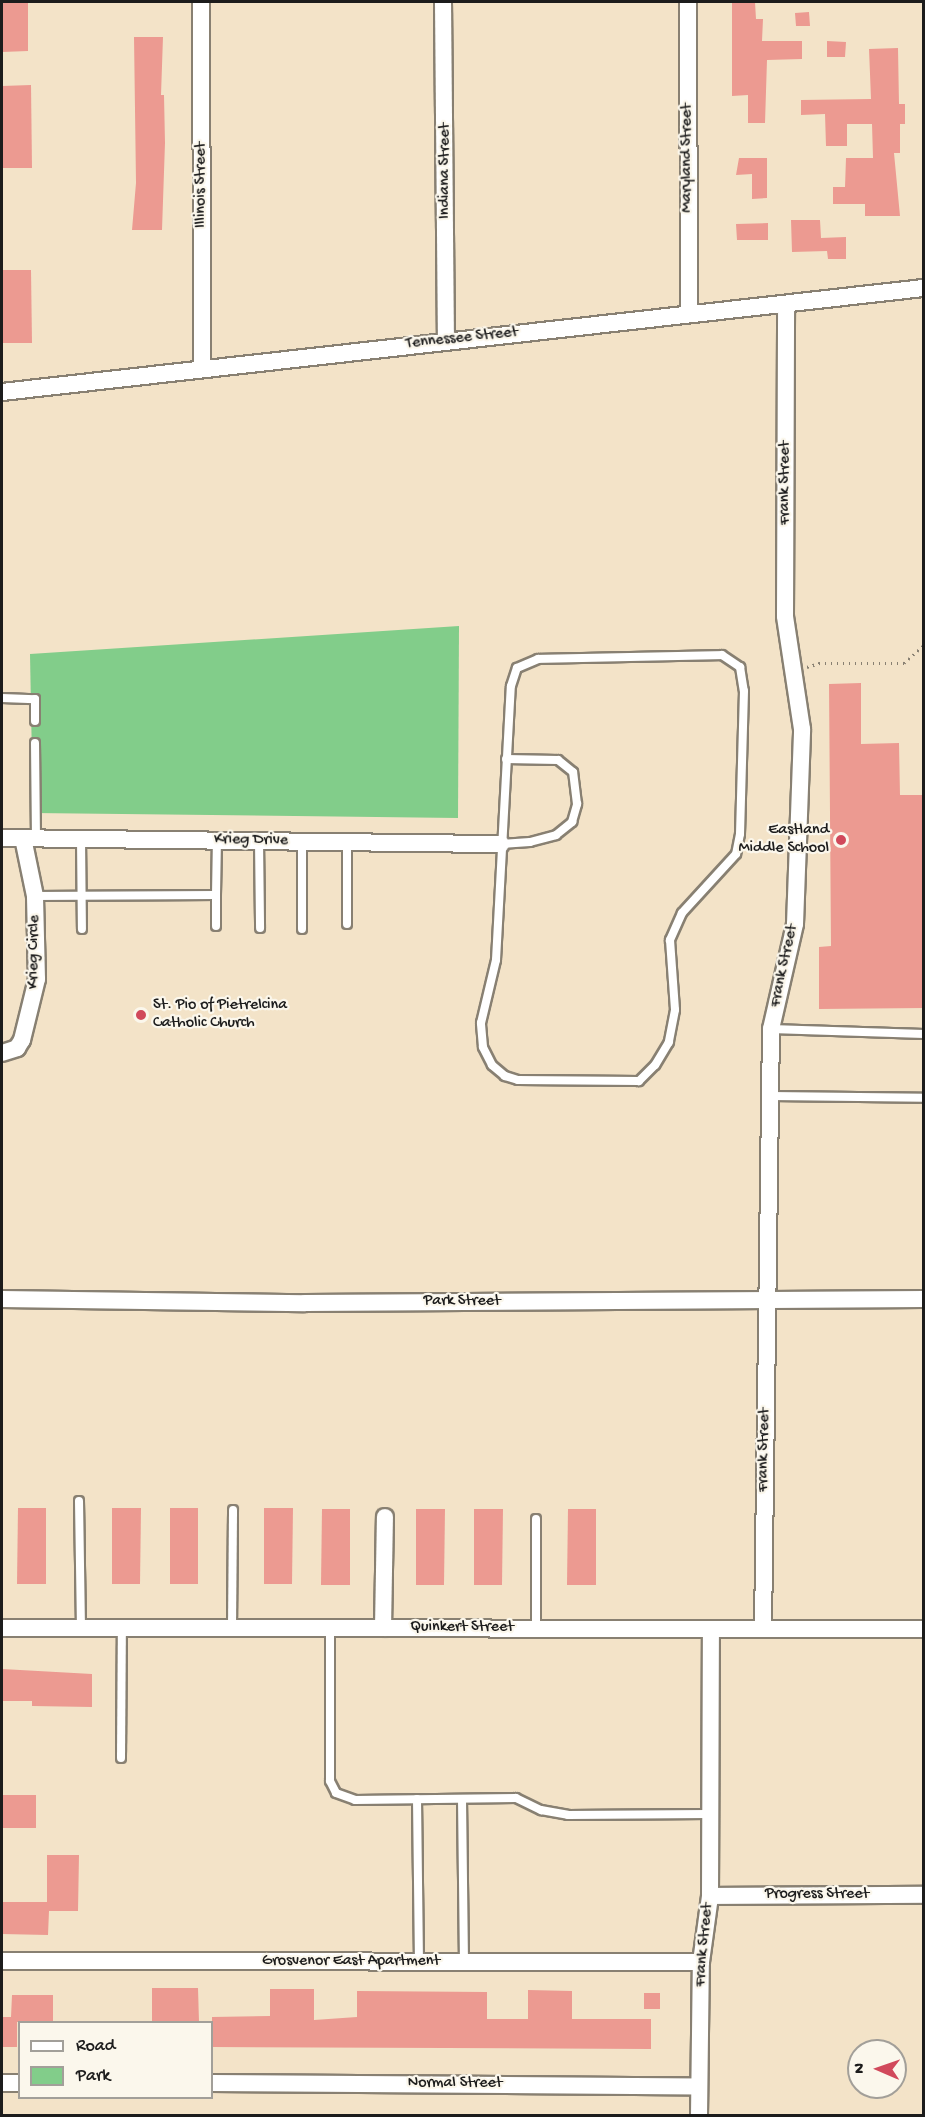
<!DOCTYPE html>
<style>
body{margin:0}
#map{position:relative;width:925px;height:2117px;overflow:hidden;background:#f3e3c8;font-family:"Gochi Hand",sans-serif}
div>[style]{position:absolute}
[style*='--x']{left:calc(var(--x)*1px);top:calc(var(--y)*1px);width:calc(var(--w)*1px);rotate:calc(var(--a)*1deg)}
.green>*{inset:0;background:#82cd8a}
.building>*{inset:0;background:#ec9a91}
.path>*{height:3px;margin-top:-1.5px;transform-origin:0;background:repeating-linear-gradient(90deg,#888072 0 1.5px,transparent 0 6px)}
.roads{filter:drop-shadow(2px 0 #888072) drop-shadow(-2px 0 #888072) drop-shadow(0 2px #888072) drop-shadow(0 -2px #888072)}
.lane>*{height:8px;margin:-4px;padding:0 4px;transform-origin:4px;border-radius:4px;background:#fff}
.street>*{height:16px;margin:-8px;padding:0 8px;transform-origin:8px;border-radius:8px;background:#fff}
.dots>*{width:16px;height:16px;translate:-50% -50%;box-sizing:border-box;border:3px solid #fbf7ec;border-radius:50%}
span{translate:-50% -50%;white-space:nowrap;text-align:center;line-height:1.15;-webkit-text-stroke:4.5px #fbf7ec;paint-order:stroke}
.street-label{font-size:16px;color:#1c1c1c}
.poi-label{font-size:16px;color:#1c1c1c}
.right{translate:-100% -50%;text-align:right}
.left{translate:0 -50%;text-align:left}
.frame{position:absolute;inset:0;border:3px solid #1c1c1c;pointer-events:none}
.legend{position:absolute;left:18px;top:2021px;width:195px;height:78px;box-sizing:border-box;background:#fbf7ec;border:2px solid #a29f99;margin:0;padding:8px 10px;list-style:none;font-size:18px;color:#1c1c1c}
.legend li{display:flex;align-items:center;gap:12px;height:30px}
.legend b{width:30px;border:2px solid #a29f99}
.north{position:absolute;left:847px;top:2039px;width:60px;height:60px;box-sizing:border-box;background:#fbf7ec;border:2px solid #a29f99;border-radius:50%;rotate:272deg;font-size:16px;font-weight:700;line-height:24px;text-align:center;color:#1c1c1c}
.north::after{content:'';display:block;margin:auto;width:21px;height:27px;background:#d1495b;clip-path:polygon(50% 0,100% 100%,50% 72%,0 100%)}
</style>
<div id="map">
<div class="green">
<i style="clip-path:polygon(459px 626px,458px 818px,33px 813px,30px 654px)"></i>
</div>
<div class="building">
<i style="clip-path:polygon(732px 2px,755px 2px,756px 19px,763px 19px,762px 41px,802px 41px,802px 59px,767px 60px,765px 123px,748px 123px,748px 95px,732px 96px)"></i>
<i style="clip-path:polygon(2px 3px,28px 3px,28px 51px,2px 52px)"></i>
<i style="clip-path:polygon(809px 12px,810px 26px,796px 26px,795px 13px)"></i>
<i style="clip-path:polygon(134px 37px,163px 37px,161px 95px,164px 95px,165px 143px,162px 230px,132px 230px,136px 183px)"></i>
<i style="clip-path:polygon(827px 41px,846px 42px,845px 57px,827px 57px)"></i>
<i style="clip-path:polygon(898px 48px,899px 104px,905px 104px,905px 124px,900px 124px,900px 153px,894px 153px,900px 216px,865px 216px,865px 204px,833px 204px,833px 187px,845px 187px,846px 158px,873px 158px,872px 124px,847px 124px,847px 146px,826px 146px,825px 114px,801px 115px,801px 100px,871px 99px,869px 49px)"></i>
<i style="clip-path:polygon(31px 85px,32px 168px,3px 168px,2px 86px)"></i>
<i style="clip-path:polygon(739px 158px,767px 158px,767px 198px,752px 199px,752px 174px,736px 175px)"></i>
<i style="clip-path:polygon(791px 220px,820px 220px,821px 238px,846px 237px,846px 259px,828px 259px,827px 251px,792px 252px)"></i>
<i style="clip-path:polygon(768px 223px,768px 240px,737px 240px,736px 224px)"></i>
<i style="clip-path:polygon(2px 270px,31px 270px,32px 343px,3px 343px)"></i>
<i style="clip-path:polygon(861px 683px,861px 744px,899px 743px,900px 795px,924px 795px,924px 1008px,819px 1009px,819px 947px,831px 946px,829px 684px)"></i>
<i style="clip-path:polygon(18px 1508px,46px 1508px,46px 1584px,17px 1584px)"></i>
<i style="clip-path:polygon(112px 1508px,141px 1508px,140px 1584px,112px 1584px)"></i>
<i style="clip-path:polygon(170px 1508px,198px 1508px,198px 1584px,170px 1584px)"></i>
<i style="clip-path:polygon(264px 1508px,293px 1508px,292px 1584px,264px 1584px)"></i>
<i style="clip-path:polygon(322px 1509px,350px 1509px,350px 1585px,321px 1585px)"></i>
<i style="clip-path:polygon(416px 1509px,445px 1509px,444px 1585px,416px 1585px)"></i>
<i style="clip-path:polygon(474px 1509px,503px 1509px,502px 1585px,474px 1585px)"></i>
<i style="clip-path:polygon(568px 1509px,596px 1509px,596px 1585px,567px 1585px)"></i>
<i style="clip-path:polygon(2px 1669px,92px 1674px,92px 1707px,32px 1706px,32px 1701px,2px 1701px)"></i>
<i style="clip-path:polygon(2px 1795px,36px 1795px,36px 1828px,2px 1828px)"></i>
<i style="clip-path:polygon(47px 1855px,79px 1855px,78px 1911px,49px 1911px,48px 1935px,2px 1934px,2px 1902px,47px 1902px)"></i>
<i style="clip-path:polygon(152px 1988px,198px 1988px,199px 2022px,152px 2022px)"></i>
<i style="clip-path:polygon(270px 1989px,314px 1989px,314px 2020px,357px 2017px,357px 1991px,487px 1992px,487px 2019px,528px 2019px,528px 1990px,572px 1991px,572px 2019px,651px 2019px,651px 2049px,212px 2047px,212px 2017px,270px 2016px)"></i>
<i style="clip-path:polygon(644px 1993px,660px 1993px,660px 2009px,644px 2009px)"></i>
<i style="clip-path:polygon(12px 1995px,53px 1995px,53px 2022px,17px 2022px,17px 2047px,2px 2047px,2px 2017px,11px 2017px)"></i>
</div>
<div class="path">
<i style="--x:807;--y:667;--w:13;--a:-18"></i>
<i style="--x:819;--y:663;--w:85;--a:0"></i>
<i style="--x:904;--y:663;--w:27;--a:-42"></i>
</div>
<div class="roads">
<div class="lane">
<i style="--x:722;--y:655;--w:22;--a:34"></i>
<i style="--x:740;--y:667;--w:24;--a:81"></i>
<i style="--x:744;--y:691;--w:143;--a:91.6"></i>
<i style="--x:740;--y:834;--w:20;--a:101"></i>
<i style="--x:736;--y:854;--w:80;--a:132.5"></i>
<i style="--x:682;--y:913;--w:30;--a:114"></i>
<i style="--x:670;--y:940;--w:70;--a:85.9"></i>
<i style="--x:675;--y:1010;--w:33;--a:101"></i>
<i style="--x:669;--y:1042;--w:27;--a:121"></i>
<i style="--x:655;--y:1065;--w:23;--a:135"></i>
<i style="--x:639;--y:1081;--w:121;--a:-179.5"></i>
<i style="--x:518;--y:1080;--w:14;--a:-163"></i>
<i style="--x:505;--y:1076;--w:17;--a:-140"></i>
<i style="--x:492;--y:1065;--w:20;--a:-117"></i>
<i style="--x:483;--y:1047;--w:24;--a:-95"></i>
<i style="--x:481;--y:1023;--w:65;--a:-76.6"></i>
<i style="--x:496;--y:960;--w:274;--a:-86.9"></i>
<i style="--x:511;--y:686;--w:19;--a:-72"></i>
<i style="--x:517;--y:668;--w:23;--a:-23"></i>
<i style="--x:538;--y:659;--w:184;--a:-1.2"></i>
<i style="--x:2;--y:698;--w:33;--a:2"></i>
<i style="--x:35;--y:699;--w:22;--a:90"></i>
<i style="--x:35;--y:743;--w:95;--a:89.4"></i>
<i style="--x:81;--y:839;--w:90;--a:89.4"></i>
<i style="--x:259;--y:841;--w:87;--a:89.3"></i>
<i style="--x:347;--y:842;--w:82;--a:90"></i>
<i style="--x:501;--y:844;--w:29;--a:-4"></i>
<i style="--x:530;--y:842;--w:27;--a:-15"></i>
<i style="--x:556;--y:835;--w:21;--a:-39"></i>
<i style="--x:572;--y:822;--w:19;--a:-74"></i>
<i style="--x:577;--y:804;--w:32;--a:-97"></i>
<i style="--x:573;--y:772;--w:19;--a:-141"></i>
<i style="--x:558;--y:760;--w:52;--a:-178.9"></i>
<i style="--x:35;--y:896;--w:181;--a:-0.3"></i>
<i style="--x:216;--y:895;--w:55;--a:-89"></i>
<i style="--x:216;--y:926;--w:31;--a:-90"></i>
<i style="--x:302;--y:929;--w:88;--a:-90"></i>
<i style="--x:771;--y:1029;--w:153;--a:1.9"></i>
<i style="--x:771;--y:1096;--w:153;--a:0.7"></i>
<i style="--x:79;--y:1501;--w:126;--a:89.1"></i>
<i style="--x:536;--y:1519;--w:110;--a:90"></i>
<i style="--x:232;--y:1628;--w:118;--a:-89.5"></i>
<i style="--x:330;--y:1628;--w:153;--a:90"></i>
<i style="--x:330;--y:1781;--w:13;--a:63"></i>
<i style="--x:336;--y:1793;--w:20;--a:20"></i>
<i style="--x:355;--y:1800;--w:161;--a:-0.7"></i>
<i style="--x:516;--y:1798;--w:28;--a:26"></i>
<i style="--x:541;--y:1810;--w:27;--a:10"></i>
<i style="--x:568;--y:1815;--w:140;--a:-0.4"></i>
<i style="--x:121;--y:1758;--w:130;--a:-89.6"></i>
<i style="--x:417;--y:1799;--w:162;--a:89.3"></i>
<i style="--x:462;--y:1799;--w:163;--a:89.3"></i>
</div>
<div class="street">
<i style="--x:201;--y:2;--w:367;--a:89.8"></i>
<i style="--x:443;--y:2;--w:338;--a:89.5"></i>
<i style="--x:688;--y:2;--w:312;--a:89.8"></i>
<i style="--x:2;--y:392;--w:928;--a:-6.44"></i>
<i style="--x:2;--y:838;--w:499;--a:0.7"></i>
<i style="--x:2;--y:1053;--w:16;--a:-18"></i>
<i style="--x:17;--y:1048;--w:9;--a:-58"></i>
<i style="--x:22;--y:1040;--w:63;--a:-76.2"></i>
<i style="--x:37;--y:979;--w:83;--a:-91.4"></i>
<i style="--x:35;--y:896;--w:59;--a:-101.7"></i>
<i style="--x:2;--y:1299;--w:303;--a:0.8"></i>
<i style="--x:305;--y:1303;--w:619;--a:-0.37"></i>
<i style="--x:2;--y:1628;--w:922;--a:0.06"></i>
<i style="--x:383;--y:1628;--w:111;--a:-89"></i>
<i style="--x:763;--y:1629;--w:600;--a:-89.24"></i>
<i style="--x:771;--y:1029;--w:108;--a:-77.1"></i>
<i style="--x:795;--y:924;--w:195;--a:-87.9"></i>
<i style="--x:802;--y:729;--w:114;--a:-98.6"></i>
<i style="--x:785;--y:616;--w:312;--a:-89.8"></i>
<i style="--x:710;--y:1896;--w:214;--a:-0.3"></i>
<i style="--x:2;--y:1961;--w:699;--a:0.08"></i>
<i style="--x:2;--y:2083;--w:18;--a:0"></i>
<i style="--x:212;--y:2083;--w:487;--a:0.4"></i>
<i style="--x:699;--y:2116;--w:154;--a:-89.3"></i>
<i style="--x:701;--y:1962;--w:67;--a:-82.2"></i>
<i style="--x:710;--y:1896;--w:266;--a:-89.8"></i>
</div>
</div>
<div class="dots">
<i style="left:841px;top:840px;background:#d1495b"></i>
<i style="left:141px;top:1015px;background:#d1495b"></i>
</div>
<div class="street-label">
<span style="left:688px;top:158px;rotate:-90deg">Maryland Street</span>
<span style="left:446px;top:171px;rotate:-90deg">Indiana Street</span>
<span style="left:202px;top:185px;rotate:-90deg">Illinois Street</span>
<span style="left:462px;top:339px;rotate:-6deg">Tennessee Street</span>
<span style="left:786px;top:483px;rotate:-90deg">Frank Street</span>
<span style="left:251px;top:841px;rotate:1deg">Krieg Drive</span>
<span style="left:35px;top:952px;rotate:-89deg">Krieg Circle</span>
<span style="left:785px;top:966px;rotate:-78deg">Frank Street</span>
<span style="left:462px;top:1302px">Park Street</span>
<span style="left:765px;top:1450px;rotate:-89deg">Frank Street</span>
<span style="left:462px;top:1628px">Quinkert Street</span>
<span style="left:817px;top:1895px">Progress Street</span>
<span style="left:705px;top:1945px;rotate:-85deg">Frank Street</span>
<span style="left:351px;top:1962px">Grosvenor East Apartment</span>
<span style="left:455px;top:2084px">Normal Street</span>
</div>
<div class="poi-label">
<span class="right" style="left:829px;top:840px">Eastland<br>Middle School</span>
<span class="left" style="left:153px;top:1015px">St. Pio of Pietrelcina<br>Catholic Church</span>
</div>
<div class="frame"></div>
<ul class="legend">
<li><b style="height:8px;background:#fff"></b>Road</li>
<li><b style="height:16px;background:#82cd8a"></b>Park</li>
</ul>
<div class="north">N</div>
</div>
